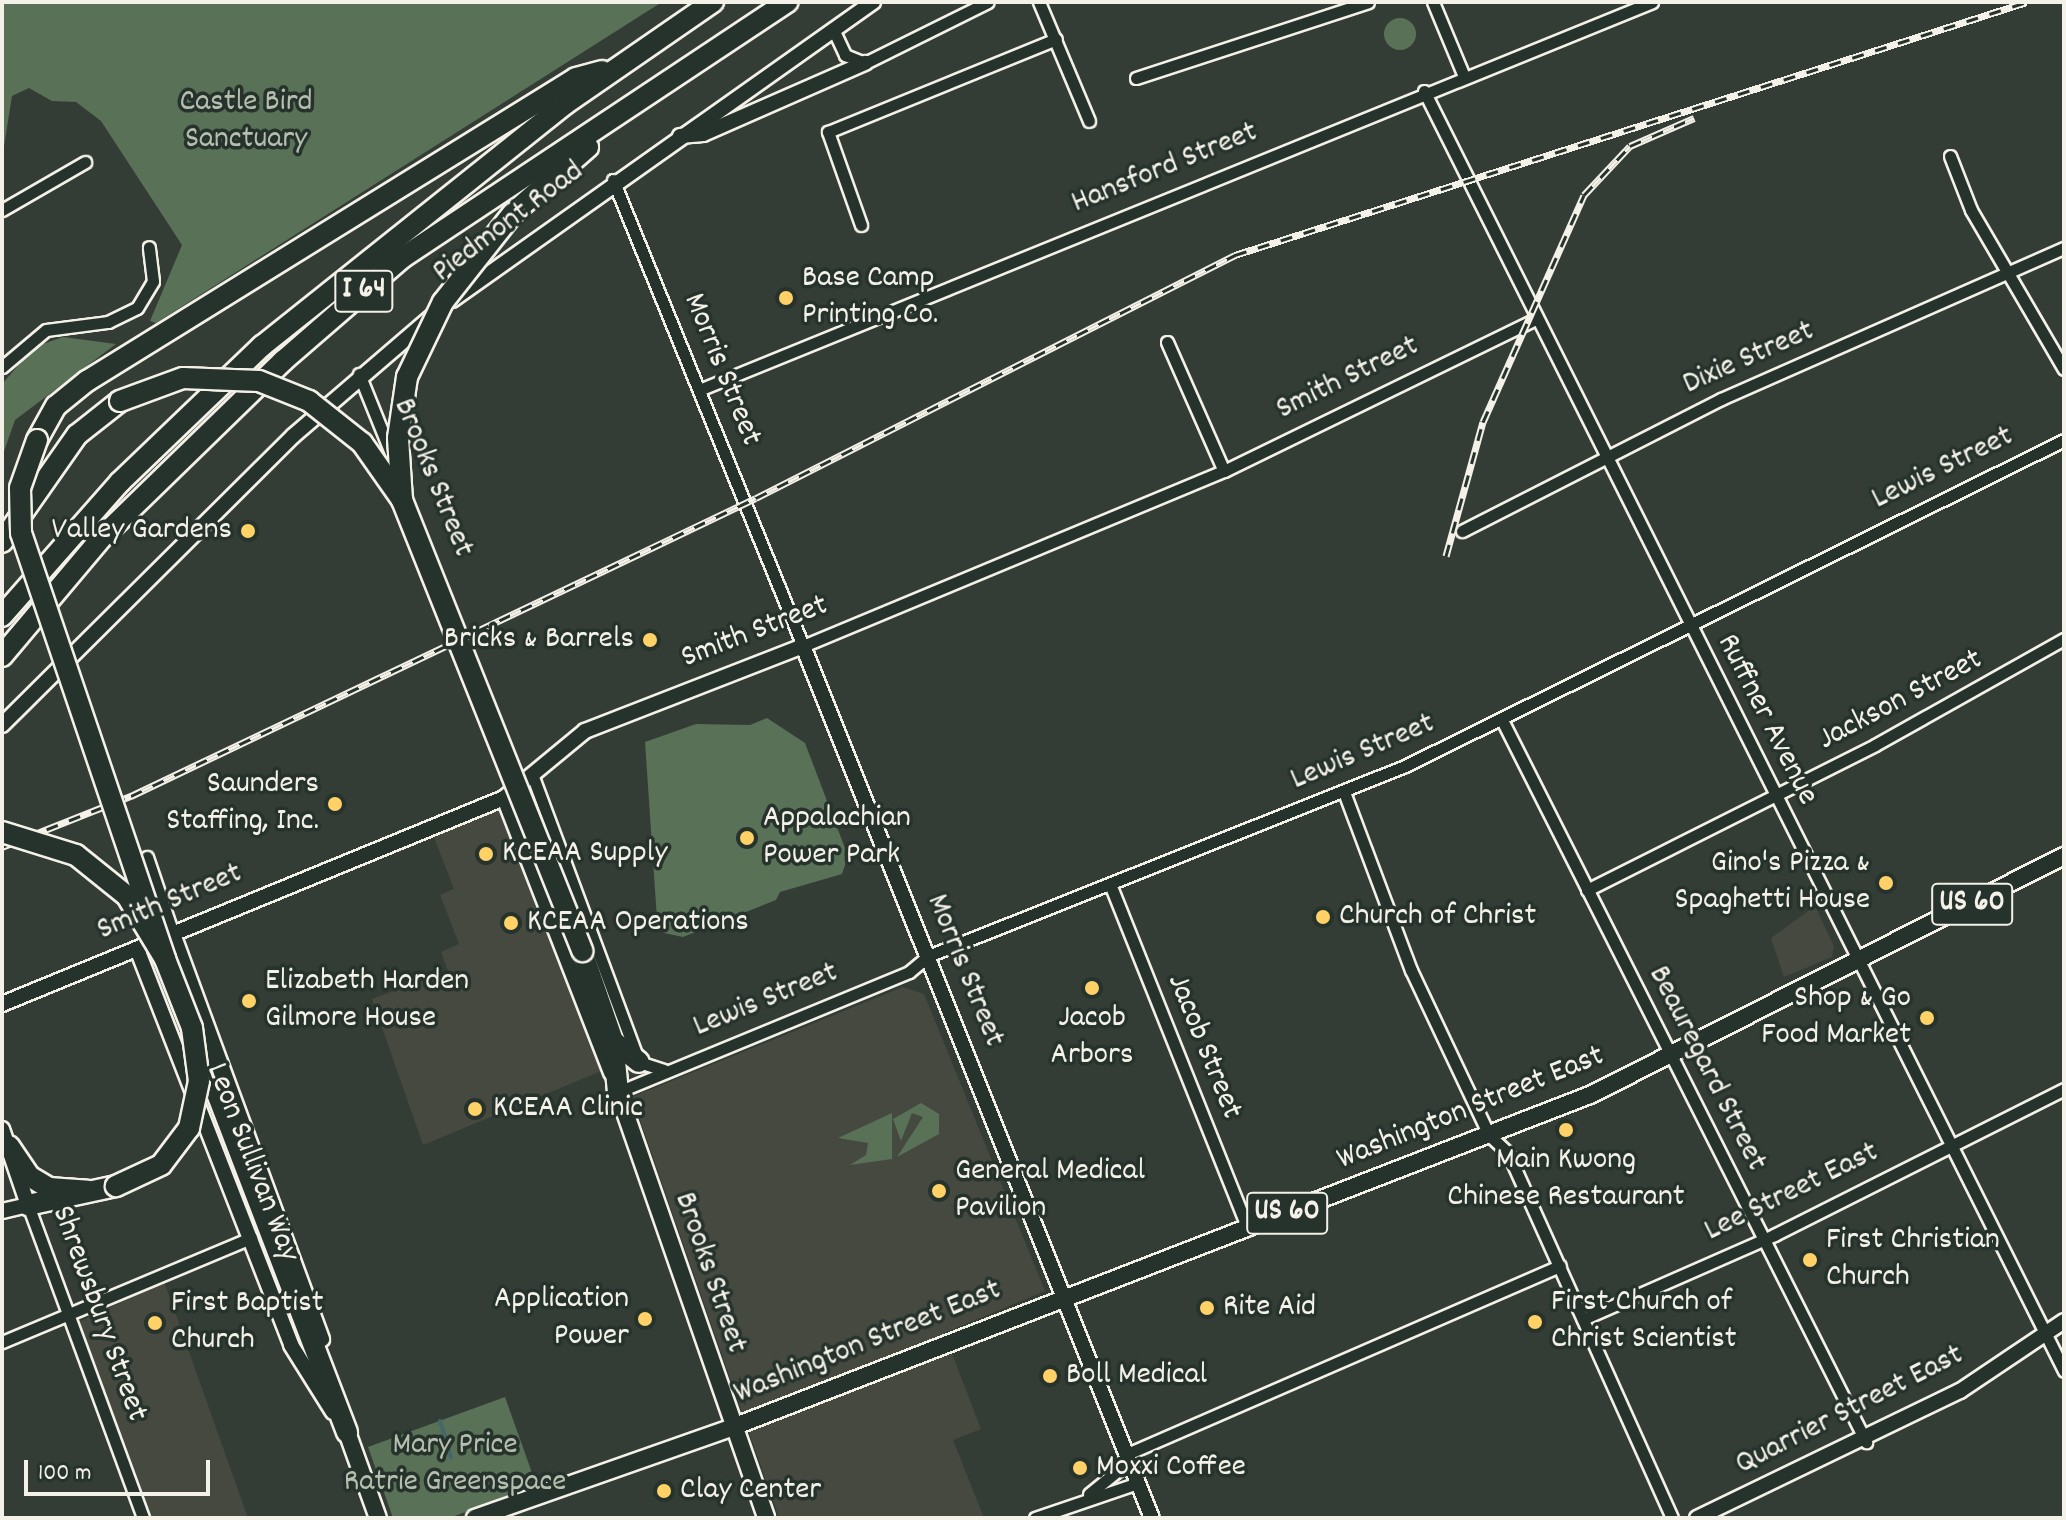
<!DOCTYPE html>
<style>
body{margin:0}
#map{position:relative;width:2066px;height:1520px;overflow:hidden;background:#343d35;font-family:Dekko,sans-serif}
div>[style]{position:absolute}
[style*='--x']{left:calc(var(--x)*1px);top:calc(var(--y)*1px);width:calc(var(--w)*1px);rotate:calc(var(--a)*1deg)}
.built>*{inset:0;background:#45493f}
.green>*{inset:0;background:#597156}
.round{border-radius:50%}
.stream>*{height:4px;margin:-2px;padding:0 2px;transform-origin:2px;border-radius:2px;background:#44686a}
.roads{filter:drop-shadow(2px 0 #f4f1e8) drop-shadow(-2px 0 #f4f1e8) drop-shadow(0 2px #f4f1e8) drop-shadow(0 -2px #f4f1e8)}
.minor>*{height:11px;margin:-5.5px;padding:0 5.5px;transform-origin:5.5px;border-radius:5.5px;background:#26332d}
.tertiary>*{height:14px;margin:-7px;padding:0 7px;transform-origin:7px;border-radius:7px;background:#26332d}
.secondary>*{height:14px;margin:-7px;padding:0 7px;transform-origin:7px;border-radius:7px;background:#26332d}
.primary>*{height:16px;margin:-8px;padding:0 8px;transform-origin:8px;border-radius:8px;background:#26332d}
.motorway>*{height:20px;margin:-10px;padding:0 10px;transform-origin:10px;border-radius:10px;background:#26332d}
.rail>*{height:7px;margin-top:-3.5px;transform-origin:0;background:repeating-linear-gradient(90deg,#26332d 0 12px,#f4f1e8 0 24px);box-sizing:border-box;border-block:2px solid #f4f1e8}
.bridges{filter:drop-shadow(2px 0 #f4f1e8) drop-shadow(-2px 0 #f4f1e8) drop-shadow(0 2px #f4f1e8) drop-shadow(0 -2px #f4f1e8)}
.motorway-bridge>*{height:20px;margin:-10px;padding:0 10px;transform-origin:10px;border-radius:10px;background:#26332d}
.dots>*{width:22px;height:22px;translate:-50% -50%;box-sizing:border-box;border:4px solid #26332d;border-radius:50%}
span{translate:-50% -50%;white-space:nowrap;text-align:center;line-height:1.15;-webkit-text-stroke:7px #26332d;paint-order:stroke}
.shield-label span{padding:2px 6px;background:#26332d;border:2px solid;border-radius:6px;-webkit-text-stroke-width:0}
.shield-label{font-size:30px;color:#f4f1e8;font-weight:700}
.park-label{font-size:32px;color:#b6beae}
.street-label{font-size:32px;color:#f4f1e8}
.poi-label{font-size:32px;color:#f4f1e8}
.left{translate:0 -50%;text-align:left}
.right{translate:-100% -50%;text-align:right}
.frame{position:absolute;inset:0;border:4px solid #f4f1e8;pointer-events:none}
.scale{position:absolute;left:24px;top:1460px;width:186px;height:36px;box-sizing:border-box;border:4px solid #f4f1e8;border-top:0;padding-left:10px;font-size:24px;line-height:28px;white-space:nowrap;color:#f4f1e8;-webkit-text-stroke:6px #26332d;paint-order:stroke}
</style>
<div id="map">
<div class="built">
<i style="clip-path:polygon(500px 799px,604px 1070px,423px 1145px,372px 999px,448px 971px,441px 952px,459px 944px,440px 895px,454px 889px,431px 830px)"></i>
<i style="clip-path:polygon(1815px 906px,1834px 946px,1832px 957px,1784px 977px,1771px 938px)"></i>
<i style="clip-path:polygon(903px 987px,924px 994px,1045px 1291px,944px 1333px,981px 1429px,953px 1440px,984px 1518px,779px 1518px,632px 1097px)"></i>
<i style="clip-path:polygon(164px 1282px,165px 1284px,248px 1518px,152px 1518px,79px 1322px)"></i>
</div>
<div class="green">
<i style="clip-path:polygon(2px 2px,662px 2px,156px 323px,150px 321px,182px 245px,101px 121px,76px 102px,52px 101px,29px 88px,12px 96px,2px 159px)"></i>
<i class="round" style="left:1384px;top:18px;width:32px;height:32px"></i>
<i style="clip-path:polygon(63px 337px,116px 344px,15px 420px,2px 457px,2px 384px,34px 347px)"></i>
<i style="clip-path:polygon(767px 718px,805px 743px,848px 856px,842px 874px,780px 892px,776px 900px,683px 937px,664px 933px,657px 919px,645px 742px,696px 724px,750px 725px)"></i>
<i style="clip-path:polygon(921px 1103px,939px 1114px,939px 1134px,897px 1157px,923px 1117px,912px 1113px,901px 1141px,893px 1119px)"></i>
<i style="clip-path:polygon(892px 1113px,892px 1159px,850px 1165px,866px 1155px,868px 1143px,838px 1138px)"></i>
<i style="clip-path:polygon(505px 1397px,536px 1484px,450px 1518px,393px 1518px,368px 1447px)"></i>
</div>
<div class="stream">
<i style="--x:440;--y:1421;--w:38;--a:73"></i>
</div>
<div class="roads">
<div class="minor">
<i style="--x:1039;--y:2;--w:129;--a:67.2"></i>
<i style="--x:1433;--y:2;--w:78;--a:67.4"></i>
<i style="--x:833;--y:29;--w:29;--a:65"></i>
<i style="--x:845;--y:55;--w:22;--a:22"></i>
<i style="--x:865;--y:63;--w:137;--a:-26.4"></i>
<i style="--x:1136;--y:78;--w:244;--a:-18.1"></i>
<i style="--x:1424;--y:91;--w:1431;--a:63.43"></i>
<i style="--x:1950;--y:156;--w:58;--a:68.7"></i>
<i style="--x:1971;--y:210;--w:184;--a:59.7"></i>
<i style="--x:613;--y:180;--w:503;--a:67.82"></i>
<i style="--x:803;--y:646;--w:456;--a:-22.6"></i>
<i style="--x:1224;--y:471;--w:346;--a:-26"></i>
<i style="--x:2;--y:210;--w:96;--a:-30"></i>
<i style="--x:861;--y:225;--w:99;--a:-109.5"></i>
<i style="--x:828;--y:132;--w:246;--a:-22.2"></i>
<i style="--x:1167;--y:342;--w:141;--a:66.2"></i>
<i style="--x:2;--y:367;--w:57;--a:-40.1"></i>
<i style="--x:46;--y:330;--w:63;--a:-7.4"></i>
<i style="--x:108;--y:322;--w:32;--a:-26"></i>
<i style="--x:137;--y:308;--w:31;--a:-59"></i>
<i style="--x:153;--y:281;--w:34;--a:-97"></i>
<i style="--x:359;--y:374;--w:91;--a:68"></i>
<i style="--x:699;--y:390;--w:1029;--a:-22.15"></i>
<i style="--x:1462;--y:531;--w:291;--a:-27"></i>
<i style="--x:1721;--y:399;--w:375;--a:-23.8"></i>
<i style="--x:1502;--y:720;--w:809;--a:63.24"></i>
<i style="--x:533;--y:777;--w:304;--a:69.6"></i>
<i style="--x:639;--y:1062;--w:26;--a:18"></i>
<i style="--x:1344;--y:792;--w:190;--a:69.4"></i>
<i style="--x:1411;--y:970;--w:183;--a:64.7"></i>
<i style="--x:1489;--y:1135;--w:26;--a:43"></i>
<i style="--x:1508;--y:1153;--w:400;--a:65.8"></i>
<i style="--x:147;--y:857;--w:81;--a:71.3"></i>
<i style="--x:1110;--y:884;--w:372;--a:68.2"></i>
<i style="--x:1587;--y:890;--w:322;--a:-26.7"></i>
<i style="--x:1875;--y:745;--w:217;--a:-29.3"></i>
<i style="--x:618;--y:1092;--w:315;--a:-22.4"></i>
<i style="--x:909;--y:972;--w:25;--a:-40"></i>
<i style="--x:928;--y:956;--w:513;--a:-21.72"></i>
<i style="--x:1405;--y:766;--w:735;--a:-26.32"></i>
<i style="--x:28;--y:1205;--w:333;--a:69.8"></i>
<i style="--x:1583;--y:1319;--w:209;--a:-23.7"></i>
<i style="--x:1774;--y:1235;--w:325;--a:-26.7"></i>
<i style="--x:2;--y:1342;--w:270;--a:-22.7"></i>
<i style="--x:1089;--y:1494;--w:38;--a:-39"></i>
<i style="--x:1119;--y:1470;--w:18;--a:-63"></i>
<i style="--x:1127;--y:1454;--w:472;--a:-23.5"></i>
<i style="--x:1035;--y:1518;--w:109;--a:-18.8"></i>
</div>
<div class="tertiary">
<i style="--x:680;--y:136;--w:23;--a:-5"></i>
<i style="--x:703;--y:134;--w:177;--a:-23.7"></i>
<i style="--x:452;--y:300;--w:516;--a:-35.29"></i>
<i style="--x:2;--y:725;--w:410;--a:-44.8"></i>
<i style="--x:293;--y:436;--w:189;--a:-40.7"></i>
<i style="--x:504;--y:798;--w:295;--a:68.7"></i>
<i style="--x:173;--y:934;--w:432;--a:69.8"></i>
<i style="--x:137;--y:949;--w:425;--a:68.7"></i>
<i style="--x:291;--y:1345;--w:79;--a:57.9"></i>
<i style="--x:2;--y:1004;--w:543;--a:-22.31"></i>
<i style="--x:504;--y:798;--w:105;--a:-39.6"></i>
<i style="--x:585;--y:731;--w:234;--a:-21.3"></i>
<i style="--x:803;--y:646;--w:939;--a:68.19"></i>
<i style="--x:2;--y:1129;--w:80;--a:71.1"></i>
<i style="--x:28;--y:1205;--w:27;--a:167"></i>
</div>
<div class="secondary">
<i style="--x:1697;--y:1518;--w:292;--a:-25.8"></i>
<i style="--x:1960;--y:1391;--w:125;--a:-33.9"></i>
</div>
<div class="primary">
<i style="--x:618;--y:1092;--w:451;--a:70.8"></i>
<i style="--x:347;--y:1432;--w:91;--a:70.2"></i>
<i style="--x:475;--y:1518;--w:274;--a:-19.4"></i>
<i style="--x:733;--y:1427;--w:919;--a:-21.18"></i>
<i style="--x:1590;--y:1095;--w:531;--a:-26.76"></i>
</div>
<div class="motorway">
<i style="--x:513;--y:213;--w:100;--a:-41.3"></i>
<i style="--x:37;--y:440;--w:39;--a:-61"></i>
<i style="--x:56;--y:406;--w:40;--a:-39"></i>
<i style="--x:87;--y:381;--w:575;--a:-31.78"></i>
<i style="--x:576;--y:78;--w:27;--a:-15"></i>
<i style="--x:2;--y:542;--w:131;--a:-55"></i>
<i style="--x:77;--y:435;--w:55;--a:-38.3"></i>
<i style="--x:2;--y:616;--w:179;--a:-48.6"></i>
<i style="--x:120;--y:482;--w:197;--a:-43.8"></i>
<i style="--x:262;--y:346;--w:388;--a:-38.6"></i>
<i style="--x:565;--y:104;--w:180;--a:-34.6"></i>
<i style="--x:2;--y:656;--w:157;--a:-49.9"></i>
<i style="--x:103;--y:536;--w:251;--a:-44.2"></i>
<i style="--x:283;--y:361;--w:157;--a:-40.9"></i>
<i style="--x:402;--y:258;--w:463;--a:-33.6"></i>
<i style="--x:582;--y:951;--w:95;--a:71"></i>
<i style="--x:613;--y:1041;--w:51;--a:84.4"></i>
<i style="--x:613;--y:1041;--w:33;--a:39"></i>
<i style="--x:198;--y:1044;--w:416;--a:69"></i>
<i style="--x:9;--y:1146;--w:36;--a:56"></i>
<i style="--x:29;--y:1176;--w:23;--a:31"></i>
<i style="--x:49;--y:1188;--w:39;--a:4"></i>
<i style="--x:28;--y:1205;--w:90;--a:-12.2"></i>
</div>
</div>
<div class="rail">
<i style="--x:1446;--y:556;--w:139;--a:-74.6"></i>
<i style="--x:1483;--y:422;--w:248;--a:-66"></i>
<i style="--x:1584;--y:195;--w:67;--a:-46.8"></i>
<i style="--x:1630;--y:146;--w:70;--a:-23.6"></i>
<i style="--x:2;--y:847;--w:139;--a:-21.6"></i>
<i style="--x:131;--y:796;--w:692;--a:-25.49"></i>
<i style="--x:756;--y:498;--w:537;--a:-26.9"></i>
<i style="--x:1235;--y:255;--w:831;--a:-17.72"></i>
</div>
<div class="bridges">
<div class="motorway-bridge">
<i style="--x:120;--y:401;--w:67;--a:-20.1"></i>
<i style="--x:183;--y:378;--w:76;--a:2.3"></i>
<i style="--x:259;--y:381;--w:54;--a:21.8"></i>
<i style="--x:309;--y:401;--w:68;--a:38.4"></i>
<i style="--x:362;--y:443;--w:70;--a:54.9"></i>
<i style="--x:402;--y:500;--w:486;--a:68.2"></i>
<i style="--x:37;--y:440;--w:51;--a:109.5"></i>
<i style="--x:20;--y:488;--w:45;--a:88.7"></i>
<i style="--x:21;--y:533;--w:450;--a:71.3"></i>
<i style="--x:402;--y:500;--w:62;--a:-93.7"></i>
<i style="--x:398;--y:438;--w:62;--a:-81.6"></i>
<i style="--x:407;--y:377;--w:83;--a:-64.4"></i>
<i style="--x:443;--y:302;--w:113;--a:-51.8"></i>
<i style="--x:2;--y:832;--w:77;--a:17.3"></i>
<i style="--x:76;--y:855;--w:65;--a:38.8"></i>
<i style="--x:127;--y:896;--w:74;--a:58.9"></i>
<i style="--x:165;--y:959;--w:74;--a:68.6"></i>
<i style="--x:192;--y:1028;--w:53;--a:82.5"></i>
<i style="--x:199;--y:1081;--w:48;--a:102"></i>
<i style="--x:189;--y:1128;--w:46;--a:127.1"></i>
<i style="--x:161;--y:1165;--w:50;--a:155"></i>
</div>
</div>
<div class="dots">
<i style="left:786px;top:298px;background:#ffd166"></i>
<i style="left:248px;top:531px;background:#ffd166"></i>
<i style="left:650px;top:640px;background:#ffd166"></i>
<i style="left:335px;top:804px;background:#ffd166"></i>
<i style="left:747px;top:838px;background:#ffd166"></i>
<i style="left:486px;top:854px;background:#ffd166"></i>
<i style="left:1886px;top:883px;background:#ffd166"></i>
<i style="left:1323px;top:917px;background:#ffd166"></i>
<i style="left:511px;top:923px;background:#ffd166"></i>
<i style="left:1092px;top:988px;background:#ffd166"></i>
<i style="left:249px;top:1001px;background:#ffd166"></i>
<i style="left:1927px;top:1018px;background:#ffd166"></i>
<i style="left:475px;top:1109px;background:#ffd166"></i>
<i style="left:1566px;top:1130px;background:#ffd166"></i>
<i style="left:939px;top:1191px;background:#ffd166"></i>
<i style="left:1810px;top:1260px;background:#ffd166"></i>
<i style="left:1207px;top:1308px;background:#ffd166"></i>
<i style="left:645px;top:1319px;background:#ffd166"></i>
<i style="left:1535px;top:1322px;background:#ffd166"></i>
<i style="left:155px;top:1323px;background:#ffd166"></i>
<i style="left:1050px;top:1376px;background:#ffd166"></i>
<i style="left:1080px;top:1468px;background:#ffd166"></i>
<i style="left:664px;top:1491px;background:#ffd166"></i>
</div>
<div class="shield-label">
<span style="left:364px;top:291px">I 64</span>
<span style="left:1972px;top:904px">US 60</span>
<span style="left:1287px;top:1213px">US 60</span>
</div>
<div class="park-label">
<span style="left:246px;top:122px">Castle Bird<br>Sanctuary</span>
<span style="left:455px;top:1465px">Mary Price<br>Ratrie Greenspace</span>
</div>
<div class="street-label">
<span style="left:1165px;top:169px;rotate:-22deg">Hansford Street</span>
<span style="left:509px;top:223px;rotate:-37deg">Piedmont Road</span>
<span style="left:1749px;top:359px;rotate:-24deg">Dixie Street</span>
<span style="left:721px;top:370px;rotate:68deg">Morris Street</span>
<span style="left:1348px;top:379px;rotate:-26deg">Smith Street</span>
<span style="left:1943px;top:469px;rotate:-26deg">Lewis Street</span>
<span style="left:432px;top:478px;rotate:68deg">Brooks Street</span>
<span style="left:755px;top:633px;rotate:-21deg">Smith Street</span>
<span style="left:1901px;top:701px;rotate:-28deg">Jackson Street</span>
<span style="left:1766px;top:720px;rotate:63deg">Ruffner Avenue</span>
<span style="left:1363px;top:753px;rotate:-23deg">Lewis Street</span>
<span style="left:170px;top:903px;rotate:-23deg">Smith Street</span>
<span style="left:964px;top:971px;rotate:68deg">Morris Street</span>
<span style="left:766px;top:1001px;rotate:-22deg">Lewis Street</span>
<span style="left:1203px;top:1047px;rotate:68deg">Jacob Street</span>
<span style="left:1706px;top:1069px;rotate:63deg">Beauregard Street</span>
<span style="left:1471px;top:1109px;rotate:-22deg">Washington Street East</span>
<span style="left:251px;top:1163px;rotate:69deg">Leon Sullivan Way</span>
<span style="left:1792px;top:1193px;rotate:-26deg">Lee Street East</span>
<span style="left:709px;top:1273px;rotate:71deg">Brooks Street</span>
<span style="left:98px;top:1314px;rotate:70deg">Shrewsbury Street</span>
<span style="left:868px;top:1343px;rotate:-22deg">Washington Street East</span>
<span style="left:1850px;top:1411px;rotate:-27deg">Quarrier Street East</span>
</div>
<div class="poi-label">
<span class="left" style="left:802px;top:298px">Base Camp<br>Printing Co.</span>
<span class="right" style="left:232px;top:531px">Valley Gardens</span>
<span class="right" style="left:634px;top:640px">Bricks &amp; Barrels</span>
<span class="right" style="left:319px;top:804px">Saunders<br>Staffing, Inc.</span>
<span class="left" style="left:763px;top:838px">Appalachian<br>Power Park</span>
<span class="left" style="left:502px;top:854px">KCEAA Supply</span>
<span class="right" style="left:1870px;top:883px">Gino's Pizza &amp;<br>Spaghetti House</span>
<span class="left" style="left:1339px;top:917px">Church of Christ</span>
<span class="left" style="left:527px;top:923px">KCEAA Operations</span>
<span class="left" style="left:265px;top:1001px">Elizabeth Harden<br>Gilmore House</span>
<span class="right" style="left:1911px;top:1018px">Shop &amp; Go<br>Food Market</span>
<span style="left:1092px;top:1038px">Jacob<br>Arbors</span>
<span class="left" style="left:493px;top:1109px">KCEAA Clinic</span>
<span style="left:1566px;top:1180px">Main Kwong<br>Chinese Restaurant</span>
<span class="left" style="left:955px;top:1191px">General Medical<br>Pavilion</span>
<span class="left" style="left:1826px;top:1260px">First Christian<br>Church</span>
<span class="right" style="left:629px;top:1319px">Application<br>Power</span>
<span class="left" style="left:1551px;top:1322px">First Church of<br>Christ Scientist</span>
<span class="left" style="left:171px;top:1323px">First Baptist<br>Church</span>
<span class="left" style="left:1223px;top:1308px">Rite Aid</span>
<span class="left" style="left:1066px;top:1376px">Boll Medical</span>
<span class="left" style="left:1096px;top:1468px">Moxxi Coffee</span>
<span class="left" style="left:680px;top:1491px">Clay Center</span>
</div>
<div class="frame"></div>
<div class="scale">100 m</div>
</div>
